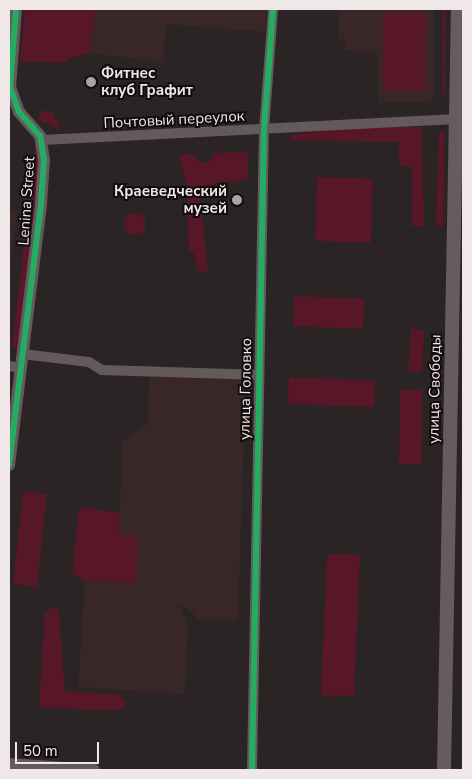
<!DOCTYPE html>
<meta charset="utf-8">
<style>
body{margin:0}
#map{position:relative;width:472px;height:779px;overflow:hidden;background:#2a2425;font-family:"Nunito Sans",sans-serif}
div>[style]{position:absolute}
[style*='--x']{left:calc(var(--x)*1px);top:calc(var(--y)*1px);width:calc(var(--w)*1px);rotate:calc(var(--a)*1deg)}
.built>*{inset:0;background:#382628}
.green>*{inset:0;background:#581629}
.round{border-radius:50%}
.minor>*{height:10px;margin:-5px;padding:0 5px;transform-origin:5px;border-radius:5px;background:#655a5b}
.tertiary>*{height:12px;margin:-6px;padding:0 6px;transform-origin:6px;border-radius:6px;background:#655a5b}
.secondary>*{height:14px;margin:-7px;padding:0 7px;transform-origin:7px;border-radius:7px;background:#685b5d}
.cycleway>*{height:6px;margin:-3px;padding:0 3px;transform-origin:3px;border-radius:3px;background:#26ab63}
.dots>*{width:14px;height:14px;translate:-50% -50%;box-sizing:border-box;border:2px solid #120c0d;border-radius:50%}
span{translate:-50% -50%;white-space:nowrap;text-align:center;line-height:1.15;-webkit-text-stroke:4px #120c0d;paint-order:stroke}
.poi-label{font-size:15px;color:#f0e7e8;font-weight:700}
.left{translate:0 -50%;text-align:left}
.right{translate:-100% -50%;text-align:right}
.street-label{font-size:15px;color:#f0e7e8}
.frame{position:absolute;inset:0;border:10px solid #f0e7e8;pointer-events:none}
.scale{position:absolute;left:15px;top:742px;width:84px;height:22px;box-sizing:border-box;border:2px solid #f0e7e8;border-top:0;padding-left:6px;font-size:15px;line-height:18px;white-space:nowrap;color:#f0e7e8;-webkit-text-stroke:4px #120c0d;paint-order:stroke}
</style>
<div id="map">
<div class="built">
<i style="clip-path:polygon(96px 9px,267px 9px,265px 32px,166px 24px,163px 62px,89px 53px)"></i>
<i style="clip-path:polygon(339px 9px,434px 9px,434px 97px,430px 101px,379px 103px,377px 53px,345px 50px,345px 39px,339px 39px)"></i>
<i style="clip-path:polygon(9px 209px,17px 210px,9px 282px)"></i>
<i style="clip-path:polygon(149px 375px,246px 378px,238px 620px,198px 619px,191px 611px,178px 604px,188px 623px,185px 694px,78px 687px,85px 581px,135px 583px,119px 536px,122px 442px,148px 424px)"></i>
</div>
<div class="green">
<i style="clip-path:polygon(25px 9px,96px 9px,89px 53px,68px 59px,64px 63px,20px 61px)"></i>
<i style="clip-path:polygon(443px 9px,446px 9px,445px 94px,442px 94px)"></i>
<i style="clip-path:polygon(383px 13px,426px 13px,425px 91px,383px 91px)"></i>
<i style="clip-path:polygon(41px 111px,52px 111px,62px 131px,38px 119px)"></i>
<i style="clip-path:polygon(422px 127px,424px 226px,412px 226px,412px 167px,399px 166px,399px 142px,289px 140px,292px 135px,347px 128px)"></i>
<i style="clip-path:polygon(439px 131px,445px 131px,443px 226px,436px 226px)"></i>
<i style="clip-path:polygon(36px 134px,40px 160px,20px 348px,12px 348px)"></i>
<i style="clip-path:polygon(248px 152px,248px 179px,199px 187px,208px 271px,197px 271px,194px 252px,189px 252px,187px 188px,179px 155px,192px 154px,198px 162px,205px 163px,211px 161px,214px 153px)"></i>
<i style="clip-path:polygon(317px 177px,373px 179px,371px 243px,315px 241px)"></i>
<i class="round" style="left:124px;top:213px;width:22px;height:22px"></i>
<i style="clip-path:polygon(294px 296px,364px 299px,363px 329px,293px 326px)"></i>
<i style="clip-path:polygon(411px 329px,424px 330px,422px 372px,408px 372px)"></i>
<i style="clip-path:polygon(289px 378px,375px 380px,374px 407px,288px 404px)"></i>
<i style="clip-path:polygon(400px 390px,422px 390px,421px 465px,399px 464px)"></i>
<i style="clip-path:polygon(23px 491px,47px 494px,37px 587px,13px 584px)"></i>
<i style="clip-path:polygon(79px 507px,120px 513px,119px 535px,138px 536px,136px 583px,85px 581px,72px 574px)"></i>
<i style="clip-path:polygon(327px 554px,360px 555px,354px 696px,321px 695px)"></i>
<i style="clip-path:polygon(54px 607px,59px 612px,65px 691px,120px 695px,127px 702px,123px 709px,114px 711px,39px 707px,45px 612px)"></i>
</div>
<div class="minor">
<i style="--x:42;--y:140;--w:415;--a:-2.9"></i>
<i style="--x:22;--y:354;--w:67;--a:6.8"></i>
<i style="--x:89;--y:362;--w:15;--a:32"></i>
<i style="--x:102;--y:370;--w:157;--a:1.8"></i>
<i style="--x:9;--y:366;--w:11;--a:10"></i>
<i style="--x:252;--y:770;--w:640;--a:-88.93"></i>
<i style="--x:264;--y:130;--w:121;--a:-85.7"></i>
</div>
<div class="tertiary">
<i style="--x:9;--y:465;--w:264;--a:-83"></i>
<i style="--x:41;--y:203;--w:43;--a:-86"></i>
<i style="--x:44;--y:160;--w:24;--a:-99"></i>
<i style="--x:40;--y:136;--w:32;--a:-131"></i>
<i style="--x:19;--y:112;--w:27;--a:-110"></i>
<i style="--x:10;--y:87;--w:78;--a:-85.6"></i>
<i style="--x:9;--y:764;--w:85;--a:4"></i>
</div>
<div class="secondary">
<i style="--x:444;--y:770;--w:761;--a:-88.95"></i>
</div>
<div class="cycleway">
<i style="--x:9;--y:465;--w:264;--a:-83"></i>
<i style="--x:41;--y:203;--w:43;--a:-86"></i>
<i style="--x:44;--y:160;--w:24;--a:-99"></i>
<i style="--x:40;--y:136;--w:32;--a:-131"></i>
<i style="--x:19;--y:112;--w:27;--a:-110"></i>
<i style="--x:10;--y:87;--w:78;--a:-85.6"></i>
<i style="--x:252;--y:770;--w:640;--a:-88.93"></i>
<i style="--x:264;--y:130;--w:121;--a:-85.7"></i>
</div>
<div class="dots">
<i style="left:91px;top:82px;background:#aba3a4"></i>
<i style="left:237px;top:200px;background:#aba3a4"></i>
</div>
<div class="poi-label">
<span class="left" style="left:101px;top:82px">Фитнес<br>клуб Графит</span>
<span class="right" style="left:227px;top:200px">Краеведческий<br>музей</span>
</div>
<div class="street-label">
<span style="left:174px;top:120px;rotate:-3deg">Почтовый переулок</span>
<span style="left:27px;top:201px;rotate:-86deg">Lenina Street</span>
<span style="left:246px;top:389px;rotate:-89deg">улица Головко</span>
<span style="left:435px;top:389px;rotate:-89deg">улица Свободы</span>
</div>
<div class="frame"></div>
<div class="scale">50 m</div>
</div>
